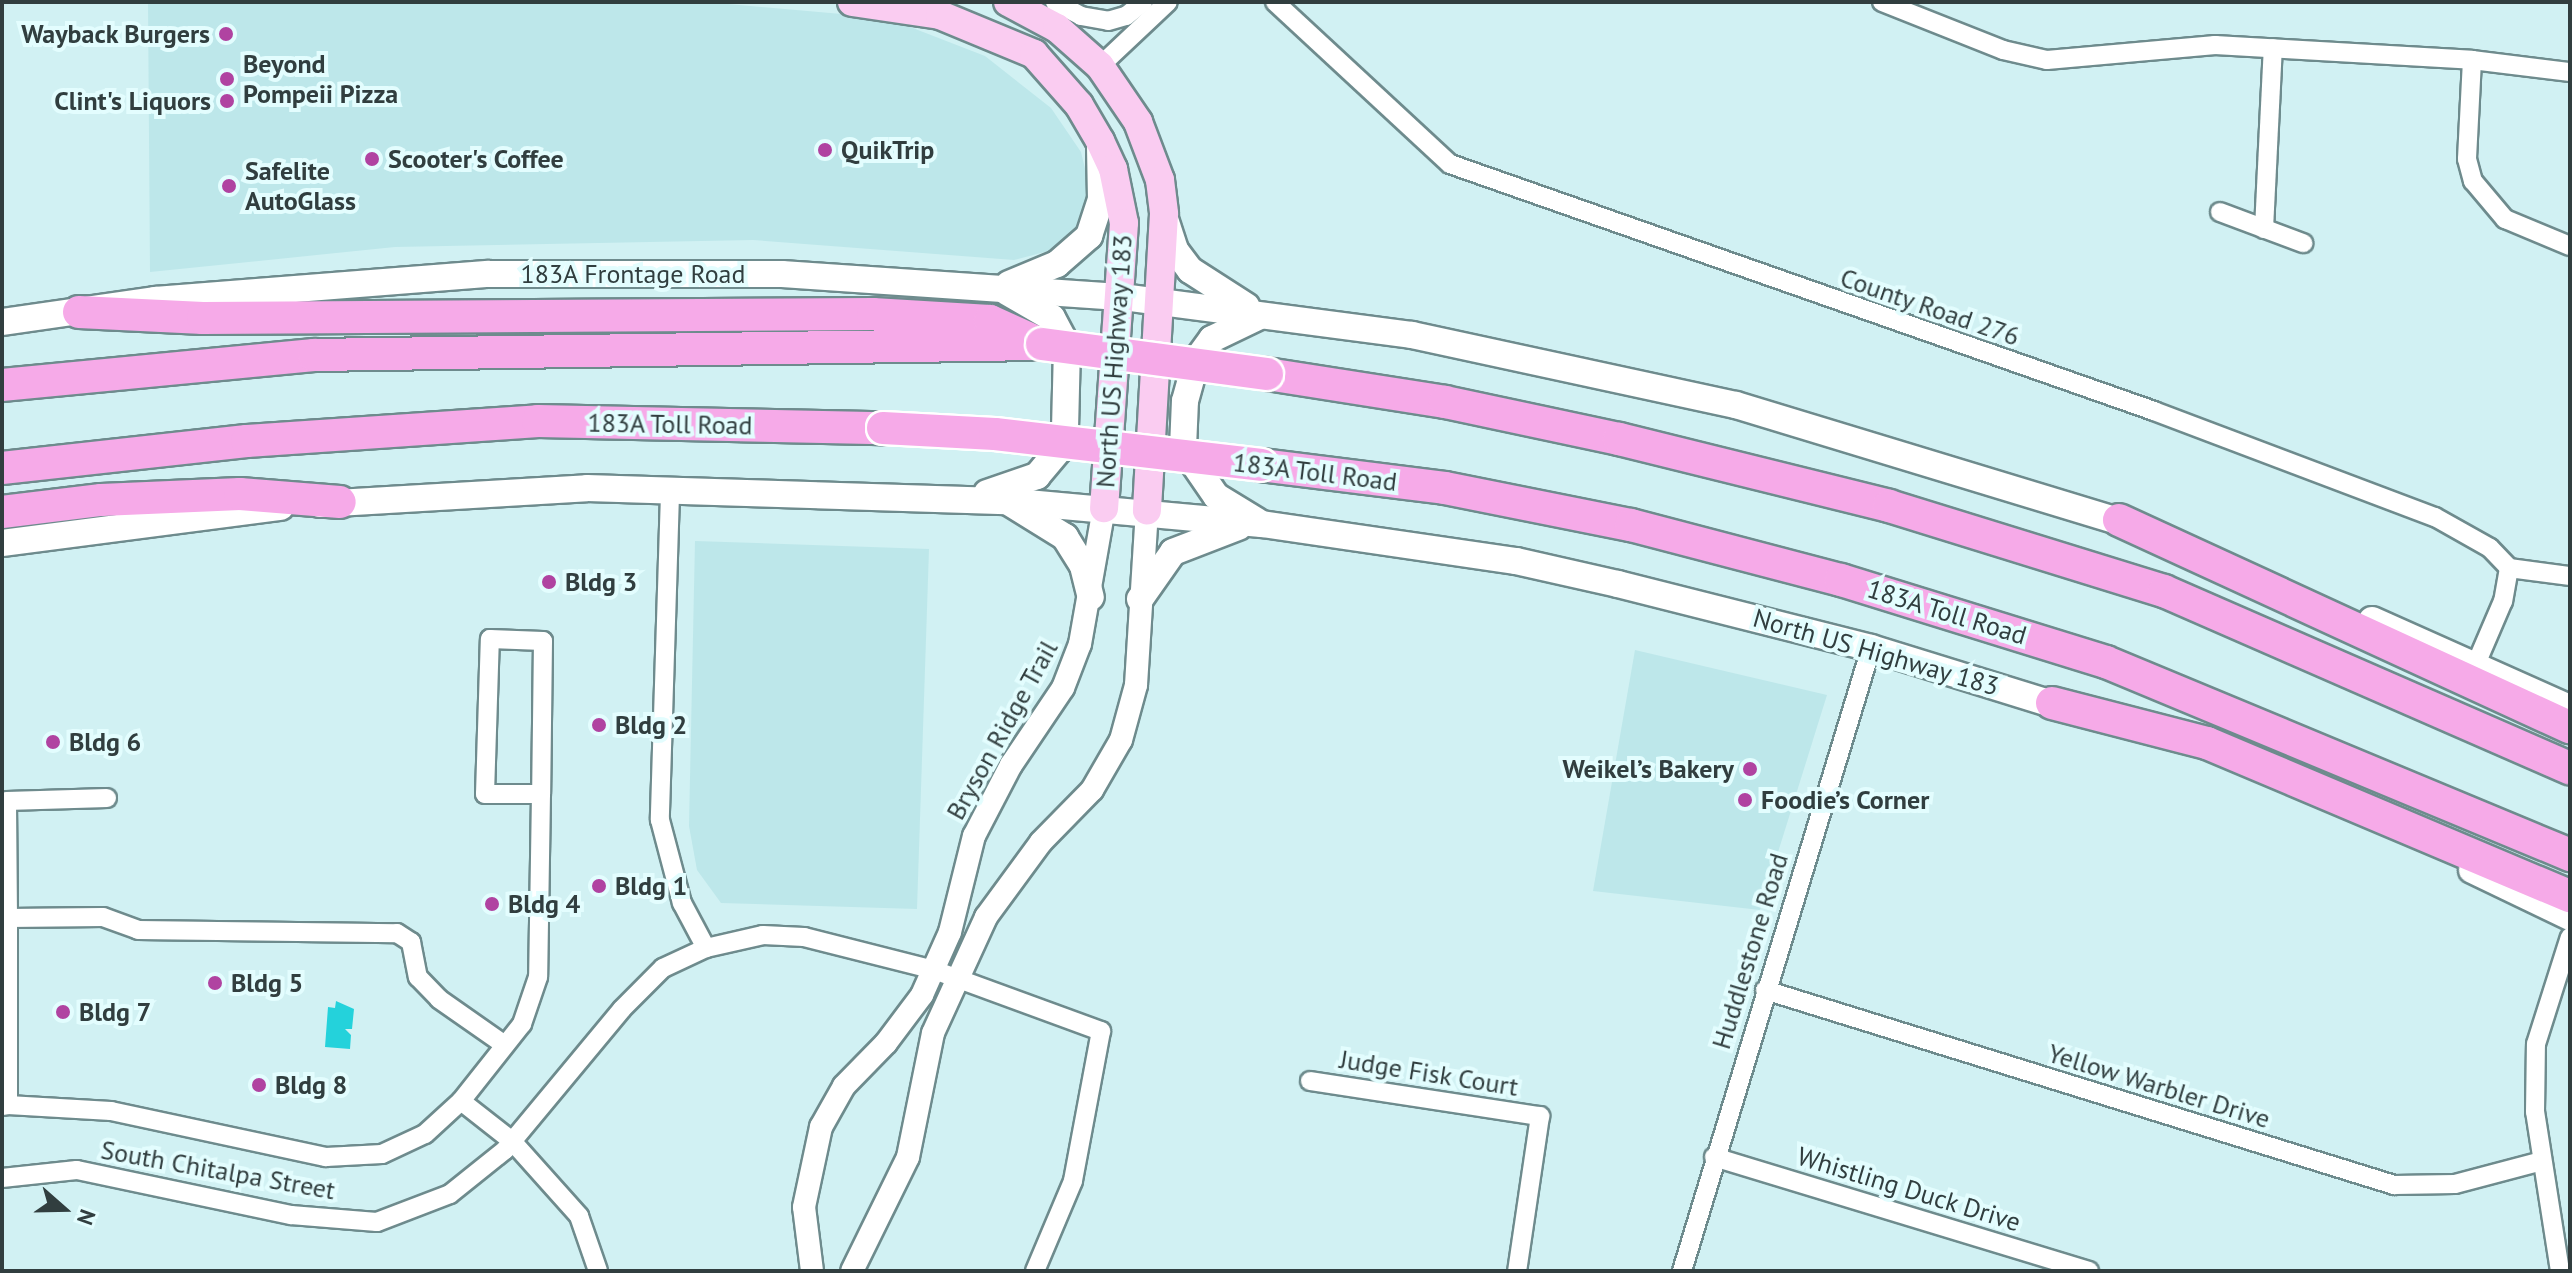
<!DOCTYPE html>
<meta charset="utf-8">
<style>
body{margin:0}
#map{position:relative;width:2572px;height:1273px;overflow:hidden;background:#d1f1f3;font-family:"PT Sans",sans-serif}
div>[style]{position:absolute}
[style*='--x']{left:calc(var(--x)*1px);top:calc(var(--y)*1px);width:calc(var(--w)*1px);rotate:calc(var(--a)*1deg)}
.built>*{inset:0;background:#bde7ea}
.water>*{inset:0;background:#24d2db}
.roads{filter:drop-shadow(2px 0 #6e8b8d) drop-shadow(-2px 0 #6e8b8d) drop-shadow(0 2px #6e8b8d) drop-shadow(0 -2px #6e8b8d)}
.minor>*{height:18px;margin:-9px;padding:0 9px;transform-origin:9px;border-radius:9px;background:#fff}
.tertiary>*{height:22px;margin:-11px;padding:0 11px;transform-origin:11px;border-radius:11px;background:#fff}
.secondary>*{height:26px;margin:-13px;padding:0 13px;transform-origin:13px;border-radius:13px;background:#fff}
.primary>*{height:28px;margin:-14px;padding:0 14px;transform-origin:14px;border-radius:14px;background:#faccf1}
.motorway>*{height:32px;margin:-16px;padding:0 16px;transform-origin:16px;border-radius:16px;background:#f6aae8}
.bridges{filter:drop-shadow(2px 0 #fff) drop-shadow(-2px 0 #fff) drop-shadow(0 2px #fff) drop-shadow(0 -2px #fff)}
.motorway-bridge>*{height:32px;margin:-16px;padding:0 16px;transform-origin:16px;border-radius:16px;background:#f6aae8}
.dots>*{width:22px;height:22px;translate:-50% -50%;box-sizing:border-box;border:4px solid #e3fdfe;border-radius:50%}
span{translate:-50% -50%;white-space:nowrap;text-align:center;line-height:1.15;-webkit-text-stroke:8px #e3fdfe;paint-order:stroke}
.poi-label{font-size:26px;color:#313e3f;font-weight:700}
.right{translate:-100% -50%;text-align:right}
.left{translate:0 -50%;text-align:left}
.street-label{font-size:26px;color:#313e3f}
.frame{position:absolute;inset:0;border:4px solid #313e3f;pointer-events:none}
.north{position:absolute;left:24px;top:1169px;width:80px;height:80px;-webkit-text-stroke:6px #e3fdfe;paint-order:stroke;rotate:110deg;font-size:22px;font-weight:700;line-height:32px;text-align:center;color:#313e3f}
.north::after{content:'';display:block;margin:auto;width:28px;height:36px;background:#313e3f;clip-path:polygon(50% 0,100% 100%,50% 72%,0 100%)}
</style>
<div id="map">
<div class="built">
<i style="clip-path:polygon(148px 2px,706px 2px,887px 18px,985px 56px,1051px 108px,1081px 152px,1090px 189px,1083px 225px,1060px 248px,1014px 260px,753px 240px,395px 247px,150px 272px)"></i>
<i style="clip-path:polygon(695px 541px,929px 549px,917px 909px,721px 903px,697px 870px,689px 826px)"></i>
<i style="clip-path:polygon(1635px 650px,1827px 695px,1760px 910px,1593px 891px)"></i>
</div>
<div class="water">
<i style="clip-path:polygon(336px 1001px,354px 1009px,352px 1029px,345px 1029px,351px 1035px,350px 1049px,325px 1047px,328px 1007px,335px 1008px)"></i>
</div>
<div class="roads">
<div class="minor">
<i style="--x:1055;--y:2;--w:30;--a:28"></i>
<i style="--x:1081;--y:16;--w:27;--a:10"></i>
<i style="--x:1108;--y:21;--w:19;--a:-16"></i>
<i style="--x:1126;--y:16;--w:22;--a:-39"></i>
<i style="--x:1275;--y:2;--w:238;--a:42.8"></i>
<i style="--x:1450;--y:164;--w:746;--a:19.33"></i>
<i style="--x:2154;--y:411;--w:300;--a:20.7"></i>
<i style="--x:2435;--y:517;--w:63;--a:29.4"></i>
<i style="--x:2490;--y:548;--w:28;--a:46"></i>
<i style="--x:2509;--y:568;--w:34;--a:100"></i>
<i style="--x:2503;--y:601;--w:69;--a:113.2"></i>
<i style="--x:1882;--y:2;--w:130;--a:21.6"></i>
<i style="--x:2003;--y:50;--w:45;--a:12.8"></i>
<i style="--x:2047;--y:60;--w:169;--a:-5.1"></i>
<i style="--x:2215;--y:45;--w:257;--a:3.3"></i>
<i style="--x:2472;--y:60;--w:99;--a:7"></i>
<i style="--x:2472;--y:60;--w:99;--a:92.9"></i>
<i style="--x:2467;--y:159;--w:23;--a:75"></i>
<i style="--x:2473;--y:181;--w:50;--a:49.9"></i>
<i style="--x:2505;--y:219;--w:70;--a:22.6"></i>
<i style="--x:1100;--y:66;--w:93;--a:-43.3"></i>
<i style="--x:2220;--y:212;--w:89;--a:20.5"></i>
<i style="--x:2264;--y:229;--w:181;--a:-87.2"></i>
<i style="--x:670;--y:494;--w:326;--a:91.8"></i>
<i style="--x:660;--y:820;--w:86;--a:75.2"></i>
<i style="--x:682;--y:903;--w:51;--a:61.9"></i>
<i style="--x:2509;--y:568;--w:62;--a:7.5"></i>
<i style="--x:541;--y:794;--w:56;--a:180"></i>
<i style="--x:485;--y:794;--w:155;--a:-88.2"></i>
<i style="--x:490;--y:639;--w:53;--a:2.2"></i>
<i style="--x:543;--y:641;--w:153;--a:90.7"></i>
<i style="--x:541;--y:794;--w:183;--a:90.9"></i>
<i style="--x:538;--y:977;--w:50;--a:108.8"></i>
<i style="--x:522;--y:1024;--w:98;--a:128.4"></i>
<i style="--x:461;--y:1101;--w:65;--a:38.1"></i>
<i style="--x:512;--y:1141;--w:101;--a:48.2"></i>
<i style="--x:579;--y:1216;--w:58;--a:70.9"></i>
<i style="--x:2;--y:918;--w:6;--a:0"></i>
<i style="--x:8;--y:918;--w:117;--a:-90.5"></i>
<i style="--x:7;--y:801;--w:100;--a:-1.7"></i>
<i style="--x:1765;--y:990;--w:659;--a:17.22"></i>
<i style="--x:2394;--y:1185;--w:61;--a:-0.9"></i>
<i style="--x:2455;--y:1184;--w:90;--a:-14.8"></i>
<i style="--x:1310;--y:1081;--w:233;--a:8.7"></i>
<i style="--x:1540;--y:1116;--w:157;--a:98.4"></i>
<i style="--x:8;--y:1105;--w:103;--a:3.3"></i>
<i style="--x:111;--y:1111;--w:220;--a:12.1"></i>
<i style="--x:326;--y:1157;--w:56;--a:-3.1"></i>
<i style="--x:382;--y:1154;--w:47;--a:-24.9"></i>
<i style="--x:425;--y:1134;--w:49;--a:-42.5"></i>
<i style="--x:2;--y:1106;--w:6;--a:-9"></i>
<i style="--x:8;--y:1105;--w:187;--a:-90"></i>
<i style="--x:8;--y:918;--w:95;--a:-0.6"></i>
<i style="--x:103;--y:917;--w:37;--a:20"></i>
<i style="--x:138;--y:930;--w:259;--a:0.7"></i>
<i style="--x:397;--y:933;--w:17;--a:33"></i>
<i style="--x:411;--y:942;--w:36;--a:79"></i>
<i style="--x:418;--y:977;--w:30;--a:46"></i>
<i style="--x:439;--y:999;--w:80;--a:34.9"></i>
<i style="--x:1714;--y:1157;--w:392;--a:16.9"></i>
<i style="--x:2;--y:1178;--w:75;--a:-6.1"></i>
<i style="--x:77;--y:1170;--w:219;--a:11.9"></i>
<i style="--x:291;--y:1215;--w:86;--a:4.7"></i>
<i style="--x:377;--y:1222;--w:78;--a:-21"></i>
<i style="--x:450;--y:1194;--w:70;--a:-38.7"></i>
<i style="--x:505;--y:1150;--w:183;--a:-50.3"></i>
<i style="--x:622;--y:1009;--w:58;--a:-45"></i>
<i style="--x:663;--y:968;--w:47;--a:-24.9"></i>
<i style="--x:706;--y:948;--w:58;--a:-12.8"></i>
<i style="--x:763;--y:935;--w:41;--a:2.8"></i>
<i style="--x:804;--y:937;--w:134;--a:14.2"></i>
<i style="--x:934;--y:970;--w:178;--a:20.1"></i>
<i style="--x:1101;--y:1031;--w:153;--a:100.6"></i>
<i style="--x:1073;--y:1181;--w:98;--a:112.9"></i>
<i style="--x:1682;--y:1271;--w:651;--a:-73.12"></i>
<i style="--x:2560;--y:1271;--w:161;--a:-98.9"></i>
<i style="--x:2535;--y:1112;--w:68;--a:-89.2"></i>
<i style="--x:2536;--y:1044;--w:112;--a:-72.4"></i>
</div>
<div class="tertiary">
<i style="--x:812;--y:1271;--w:64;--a:-97.1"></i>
<i style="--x:804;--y:1207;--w:82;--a:-78"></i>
<i style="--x:821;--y:1127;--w:47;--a:-60.7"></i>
<i style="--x:844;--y:1086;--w:60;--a:-45.7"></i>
<i style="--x:886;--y:1043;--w:60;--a:-53.1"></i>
<i style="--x:922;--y:995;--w:69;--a:-66"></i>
<i style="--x:950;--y:932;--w:99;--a:-76"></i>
<i style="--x:974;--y:836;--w:80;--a:-62.5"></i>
<i style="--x:1011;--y:765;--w:93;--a:-56"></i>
<i style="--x:1063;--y:688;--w:47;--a:-68.9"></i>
<i style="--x:1080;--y:644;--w:138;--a:-80"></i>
<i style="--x:852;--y:1271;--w:127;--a:-63.8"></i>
<i style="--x:908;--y:1157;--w:126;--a:-78.6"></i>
<i style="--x:933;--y:1033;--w:128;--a:-65.4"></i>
<i style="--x:986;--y:917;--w:93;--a:-53.7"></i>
<i style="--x:1041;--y:842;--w:73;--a:-45.6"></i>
<i style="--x:1092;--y:790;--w:58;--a:-59.9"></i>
<i style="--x:1121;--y:740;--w:57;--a:-74.7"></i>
<i style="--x:1136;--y:685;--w:174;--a:-86.4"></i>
</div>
<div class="secondary">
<i style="--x:1165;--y:219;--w:33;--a:72"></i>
<i style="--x:1175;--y:250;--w:25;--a:53"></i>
<i style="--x:1190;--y:270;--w:67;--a:32.7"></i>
<i style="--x:1009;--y:284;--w:52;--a:-22.6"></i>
<i style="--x:1057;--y:264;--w:43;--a:-41.2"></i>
<i style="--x:1089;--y:236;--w:39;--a:-72"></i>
<i style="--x:1101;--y:199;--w:50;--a:-91.1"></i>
<i style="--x:2;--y:322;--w:155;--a:-8.2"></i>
<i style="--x:155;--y:300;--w:335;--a:-4.5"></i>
<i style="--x:489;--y:274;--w:293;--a:0"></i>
<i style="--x:782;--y:274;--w:342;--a:3.9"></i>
<i style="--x:1123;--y:297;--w:291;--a:7.5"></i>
<i style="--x:1412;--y:335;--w:331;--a:12.2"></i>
<i style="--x:1736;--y:405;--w:417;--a:16.9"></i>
<i style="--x:987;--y:493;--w:53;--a:-18.8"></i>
<i style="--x:1037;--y:476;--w:35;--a:-50"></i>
<i style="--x:1060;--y:449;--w:21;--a:-76"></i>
<i style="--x:1065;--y:429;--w:83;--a:-88.6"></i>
<i style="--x:1067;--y:346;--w:32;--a:-118"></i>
<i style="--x:1052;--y:318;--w:52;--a:-150"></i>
<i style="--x:1010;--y:503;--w:65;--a:31.7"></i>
<i style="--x:1065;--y:537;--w:34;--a:58"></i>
<i style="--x:1083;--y:566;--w:32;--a:76"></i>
<i style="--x:320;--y:504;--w:267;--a:-3.4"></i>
<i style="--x:587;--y:488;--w:420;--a:1.8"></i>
<i style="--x:1007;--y:501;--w:256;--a:5.2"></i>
<i style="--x:1262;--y:524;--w:257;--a:8.3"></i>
<i style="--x:1516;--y:561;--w:105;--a:12.7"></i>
<i style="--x:1618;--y:584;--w:261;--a:14.2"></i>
<i style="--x:1871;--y:648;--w:206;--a:17.2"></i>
<i style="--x:1257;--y:521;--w:48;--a:-148.6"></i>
<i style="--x:1216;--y:496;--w:58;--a:-124.5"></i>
<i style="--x:1183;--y:448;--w:47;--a:-87.6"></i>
<i style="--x:1185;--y:401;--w:41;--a:-74.6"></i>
<i style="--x:1196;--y:361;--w:27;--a:-54"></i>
<i style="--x:1212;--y:339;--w:53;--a:-25.6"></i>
<i style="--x:2;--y:543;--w:281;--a:-7.4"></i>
<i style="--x:1140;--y:599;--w:57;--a:-54.9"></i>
<i style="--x:1173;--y:552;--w:70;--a:-21"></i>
<i style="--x:2372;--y:620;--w:217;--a:24"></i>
<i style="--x:2472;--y:870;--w:109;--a:25.6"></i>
</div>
<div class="primary">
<i style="--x:852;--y:2;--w:89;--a:8.4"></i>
<i style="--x:940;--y:15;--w:102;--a:22.5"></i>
<i style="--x:1034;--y:54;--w:68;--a:48.6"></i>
<i style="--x:1079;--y:105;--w:42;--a:59.7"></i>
<i style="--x:1100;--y:141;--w:31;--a:65"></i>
<i style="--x:1113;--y:169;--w:55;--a:78.5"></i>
<i style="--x:1124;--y:223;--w:286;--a:94"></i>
<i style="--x:1008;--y:2;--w:55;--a:28"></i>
<i style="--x:1057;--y:28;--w:57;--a:41.5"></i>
<i style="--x:1100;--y:66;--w:68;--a:55.8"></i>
<i style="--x:1138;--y:122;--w:62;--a:69.2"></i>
<i style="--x:1160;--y:180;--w:34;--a:83"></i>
<i style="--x:1164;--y:214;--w:297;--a:93.3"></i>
</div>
<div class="motorway">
<i style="--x:79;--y:312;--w:124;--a:2.8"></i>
<i style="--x:203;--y:318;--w:670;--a:-0.34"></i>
<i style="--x:873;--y:314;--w:117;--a:3.4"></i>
<i style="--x:990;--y:321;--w:46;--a:24.3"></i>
<i style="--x:1267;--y:374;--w:180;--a:8.9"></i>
<i style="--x:1445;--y:402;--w:178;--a:12"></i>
<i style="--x:1619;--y:439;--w:278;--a:13.9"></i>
<i style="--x:1889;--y:506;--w:288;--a:17.2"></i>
<i style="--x:2164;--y:591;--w:443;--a:23.6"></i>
<i style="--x:2;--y:385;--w:313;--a:-5.5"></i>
<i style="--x:314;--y:355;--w:728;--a:-0.87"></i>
<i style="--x:1261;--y:465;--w:185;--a:7.1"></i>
<i style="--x:1445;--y:488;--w:190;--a:11.3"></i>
<i style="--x:1631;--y:525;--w:217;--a:14.7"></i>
<i style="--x:1841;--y:580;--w:277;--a:17.2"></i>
<i style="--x:2106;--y:662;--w:503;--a:22.58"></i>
<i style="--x:2;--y:468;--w:246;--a:-6.3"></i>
<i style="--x:247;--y:441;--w:292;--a:-3.9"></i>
<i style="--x:538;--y:421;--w:345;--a:1.2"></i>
<i style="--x:2;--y:512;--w:100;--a:-6.9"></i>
<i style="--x:101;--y:500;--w:139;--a:-2.5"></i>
<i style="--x:240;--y:494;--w:100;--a:4.6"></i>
<i style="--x:2119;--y:520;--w:496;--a:24.7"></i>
<i style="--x:2052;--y:703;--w:160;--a:14.5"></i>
<i style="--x:2207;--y:743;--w:394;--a:22.9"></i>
</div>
</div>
<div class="bridges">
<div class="motorway-bridge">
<i style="--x:1042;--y:344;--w:227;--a:7.6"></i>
<i style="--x:883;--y:428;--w:112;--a:3.1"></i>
<i style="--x:995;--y:434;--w:268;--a:6.6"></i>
</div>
</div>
<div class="dots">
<i style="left:226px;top:34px;background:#b043a1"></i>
<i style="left:227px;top:79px;background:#b043a1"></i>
<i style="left:227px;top:101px;background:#b043a1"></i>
<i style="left:825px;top:150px;background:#b043a1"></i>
<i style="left:372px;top:159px;background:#b043a1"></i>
<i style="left:229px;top:186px;background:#b043a1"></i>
<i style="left:549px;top:582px;background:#b043a1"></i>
<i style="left:599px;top:725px;background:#b043a1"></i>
<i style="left:53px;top:742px;background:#b043a1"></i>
<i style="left:1750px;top:769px;background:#b043a1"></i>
<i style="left:1745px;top:800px;background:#b043a1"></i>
<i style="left:599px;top:886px;background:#b043a1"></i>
<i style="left:492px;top:904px;background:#b043a1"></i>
<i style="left:215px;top:983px;background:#b043a1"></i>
<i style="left:63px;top:1012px;background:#b043a1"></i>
<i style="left:259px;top:1085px;background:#b043a1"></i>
</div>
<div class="poi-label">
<span class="right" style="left:210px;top:34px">Wayback Burgers</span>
<span class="left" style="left:243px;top:79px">Beyond<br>Pompeii Pizza</span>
<span class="right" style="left:211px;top:101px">Clint's Liquors</span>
<span class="left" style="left:841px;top:150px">QuikTrip</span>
<span class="left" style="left:388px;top:159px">Scooter's Coffee</span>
<span class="left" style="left:245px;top:186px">Safelite<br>AutoGlass</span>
<span class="left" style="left:565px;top:582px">Bldg 3</span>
<span class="left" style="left:615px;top:725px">Bldg 2</span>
<span class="left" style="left:69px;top:742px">Bldg 6</span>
<span class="right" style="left:1734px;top:769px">Weikel’s Bakery</span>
<span class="left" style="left:1761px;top:800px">Foodie’s Corner</span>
<span class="left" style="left:615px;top:886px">Bldg 1</span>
<span class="left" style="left:508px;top:904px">Bldg 4</span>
<span class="left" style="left:231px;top:983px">Bldg 5</span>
<span class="left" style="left:79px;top:1012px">Bldg 7</span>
<span class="left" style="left:275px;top:1085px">Bldg 8</span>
</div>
<div class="street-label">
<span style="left:633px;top:274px">183A Frontage Road</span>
<span style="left:1930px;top:307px;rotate:19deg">County Road 276</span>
<span style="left:1114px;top:361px;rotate:-86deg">North US Highway 183</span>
<span style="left:670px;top:424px;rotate:1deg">183A Toll Road</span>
<span style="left:1315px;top:472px;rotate:7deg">183A Toll Road</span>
<span style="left:1947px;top:612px;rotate:17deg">183A Toll Road</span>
<span style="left:1876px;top:652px;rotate:16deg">North US Highway 183</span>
<span style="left:1002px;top:730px;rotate:-61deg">Bryson Ridge Trail</span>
<span style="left:1750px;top:951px;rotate:-73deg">Huddlestone Road</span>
<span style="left:1429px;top:1073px;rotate:9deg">Judge Fisk Court</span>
<span style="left:2159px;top:1086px;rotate:17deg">Yellow Warbler Drive</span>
<span style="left:218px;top:1170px;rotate:10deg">South Chitalpa Street</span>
<span style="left:1909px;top:1189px;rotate:17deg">Whistling Duck Drive</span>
</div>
<div class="frame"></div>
<div class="north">N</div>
</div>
